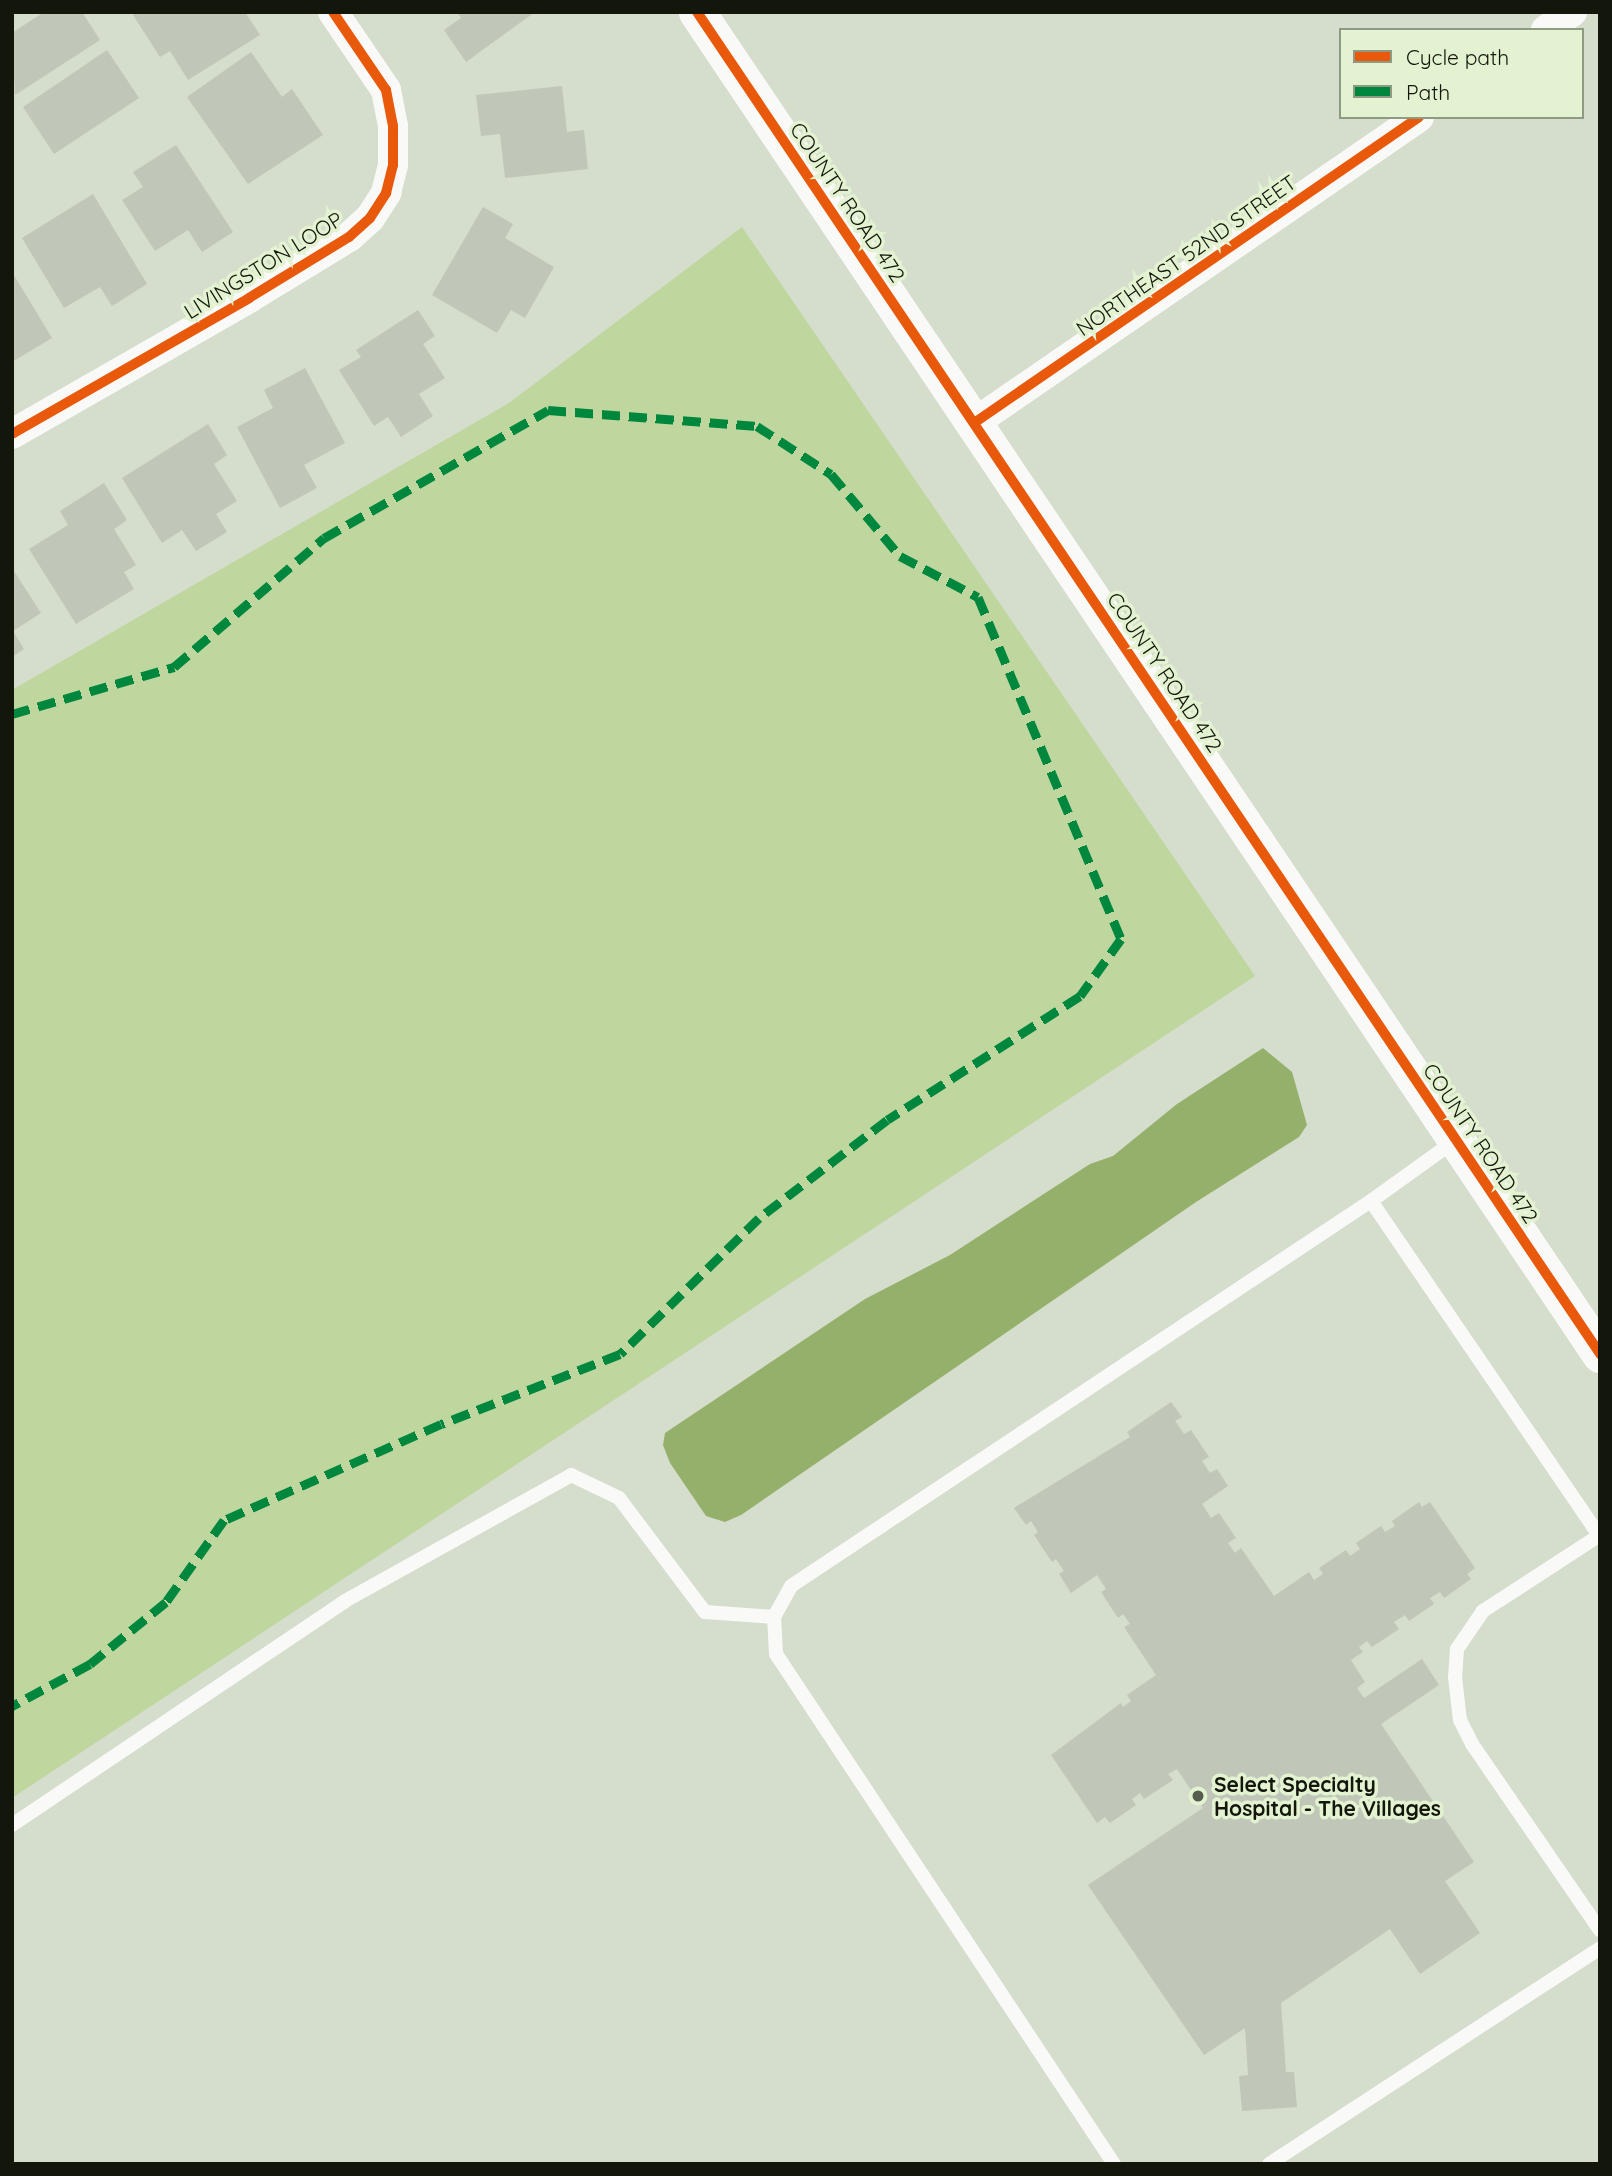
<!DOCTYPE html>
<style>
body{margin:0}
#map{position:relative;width:1612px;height:2176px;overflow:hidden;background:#d5ddcc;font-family:Quicksand,sans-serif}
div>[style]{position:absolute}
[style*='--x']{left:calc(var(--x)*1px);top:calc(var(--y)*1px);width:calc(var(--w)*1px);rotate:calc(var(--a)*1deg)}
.green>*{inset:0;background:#bfd69e}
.water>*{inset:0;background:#95b06b}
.building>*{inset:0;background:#c0c6b8}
.service>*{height:14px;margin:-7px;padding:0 7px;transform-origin:7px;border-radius:7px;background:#f9faf7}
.minor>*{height:30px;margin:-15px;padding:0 15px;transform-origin:15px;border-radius:15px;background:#f9faf7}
.tertiary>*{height:37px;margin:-18.5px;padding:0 18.5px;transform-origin:18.5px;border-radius:18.5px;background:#f9faf7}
.quiet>*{height:9px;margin-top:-4.5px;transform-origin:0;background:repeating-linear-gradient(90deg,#00873e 0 18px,transparent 0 27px)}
.cycleway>*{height:10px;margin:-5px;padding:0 5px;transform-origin:5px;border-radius:5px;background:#e8590c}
.dots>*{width:19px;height:19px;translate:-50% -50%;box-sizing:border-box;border:4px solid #e3f2d1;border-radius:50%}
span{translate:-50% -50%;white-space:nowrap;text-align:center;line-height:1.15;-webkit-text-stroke:7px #e3f2d1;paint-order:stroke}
.street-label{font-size:21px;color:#12160b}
.poi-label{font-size:21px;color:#12160b;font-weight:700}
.left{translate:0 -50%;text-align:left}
.frame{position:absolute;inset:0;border:14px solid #12160b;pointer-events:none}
.legend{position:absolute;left:1339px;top:28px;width:245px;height:91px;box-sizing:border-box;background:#e3f2d1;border:2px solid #8f9a82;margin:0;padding:9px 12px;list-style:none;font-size:21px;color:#12160b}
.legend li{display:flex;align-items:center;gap:14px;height:35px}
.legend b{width:35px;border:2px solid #8f9a82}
</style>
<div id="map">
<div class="green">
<i style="clip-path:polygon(742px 227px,1255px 976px,12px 1798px,12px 690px,509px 403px)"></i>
</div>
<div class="water">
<i style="clip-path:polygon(1263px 1048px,1292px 1072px,1307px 1125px,1299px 1137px,1196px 1202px,741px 1515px,725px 1522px,706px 1516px,670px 1463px,663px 1445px,665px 1433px,865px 1299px,950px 1255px,1090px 1164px,1113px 1156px,1177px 1104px)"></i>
</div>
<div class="building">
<i style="clip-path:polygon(44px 12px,82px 12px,100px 40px,15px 95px,12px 33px)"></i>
<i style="clip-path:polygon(137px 12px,245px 12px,260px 35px,188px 80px,170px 51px,160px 57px,133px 15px)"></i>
<i style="clip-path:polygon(457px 12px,535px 12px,466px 62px,444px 30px,461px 18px)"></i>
<i style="clip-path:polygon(107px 50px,139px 98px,54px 154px,23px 107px)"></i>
<i style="clip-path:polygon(251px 52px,282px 97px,292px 89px,323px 135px,248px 184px,187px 97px)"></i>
<i style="clip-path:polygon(562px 86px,567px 132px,584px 130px,588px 169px,505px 178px,500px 134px,481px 136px,476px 95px)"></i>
<i style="clip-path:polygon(176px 145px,233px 232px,202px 252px,188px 230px,155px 251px,122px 200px,143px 187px,133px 172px)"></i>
<i style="clip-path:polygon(93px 194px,147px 284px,112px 306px,100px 287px,64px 308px,22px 238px)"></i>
<i style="clip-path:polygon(483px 207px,513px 224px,505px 238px,554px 267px,525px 318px,511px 310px,497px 333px,432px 295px)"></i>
<i style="clip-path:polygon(12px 272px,52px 338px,12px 362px)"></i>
<i style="clip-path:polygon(418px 310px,435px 336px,423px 344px,445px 378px,419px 394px,433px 416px,401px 437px,388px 417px,374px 426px,339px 370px,361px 357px,356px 350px)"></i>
<i style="clip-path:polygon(305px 368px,345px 443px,304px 465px,317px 488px,280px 508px,237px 427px,273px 408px,264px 390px)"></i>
<i style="clip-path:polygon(208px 424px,227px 455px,214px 464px,237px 501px,216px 514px,227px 532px,196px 551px,182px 530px,162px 543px,122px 478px)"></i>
<i style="clip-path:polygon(104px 483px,127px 520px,114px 529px,136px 565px,124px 572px,134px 589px,76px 624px,29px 549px,68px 525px,60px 511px)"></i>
<i style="clip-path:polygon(12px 568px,41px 613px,13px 631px,24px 649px,12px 657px)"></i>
<i style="clip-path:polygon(1171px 1402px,1182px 1417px,1175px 1421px,1184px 1434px,1191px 1430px,1209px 1457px,1202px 1461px,1210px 1473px,1217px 1469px,1228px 1486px,1202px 1504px,1211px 1518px,1219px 1513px,1236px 1538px,1228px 1543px,1235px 1553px,1241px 1548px,1274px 1596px,1309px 1572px,1314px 1580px,1323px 1574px,1319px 1568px,1346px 1550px,1350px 1556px,1360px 1549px,1356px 1543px,1381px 1526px,1385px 1532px,1395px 1526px,1392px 1521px,1419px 1502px,1422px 1507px,1430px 1502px,1475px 1568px,1467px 1574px,1471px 1579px,1444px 1598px,1440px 1592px,1430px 1598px,1434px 1604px,1409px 1621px,1405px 1615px,1394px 1622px,1399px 1629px,1372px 1647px,1367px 1641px,1359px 1647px,1363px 1652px,1351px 1660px,1365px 1682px,1357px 1688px,1364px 1698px,1422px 1659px,1439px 1685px,1381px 1724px,1474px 1862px,1445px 1881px,1480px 1933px,1420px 1974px,1390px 1929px,1281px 2003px,1286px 2072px,1294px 2072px,1297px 2107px,1242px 2111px,1239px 2076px,1248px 2075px,1245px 2028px,1204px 2055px,1088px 1885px,1203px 1808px,1177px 1769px,1168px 1774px,1173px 1780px,1144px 1799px,1140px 1793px,1132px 1799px,1136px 1805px,1110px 1823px,1105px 1817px,1097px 1823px,1051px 1755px,1121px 1703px,1123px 1707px,1131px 1701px,1127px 1695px,1156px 1675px,1124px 1627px,1130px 1624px,1123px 1614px,1118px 1618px,1101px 1592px,1106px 1589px,1097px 1575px,1071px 1593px,1059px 1574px,1064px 1571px,1056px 1559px,1052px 1562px,1034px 1535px,1038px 1532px,1031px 1521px,1026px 1525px,1014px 1508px,1130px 1437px,1127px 1432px)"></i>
</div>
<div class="service">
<i style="--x:1371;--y:1201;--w:407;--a:55.7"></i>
<i style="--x:1600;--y:1535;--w:140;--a:147"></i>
<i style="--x:1483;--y:1611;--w:46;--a:124.4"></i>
<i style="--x:1457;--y:1649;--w:28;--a:94"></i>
<i style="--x:1455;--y:1677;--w:43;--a:83.4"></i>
<i style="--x:1460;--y:1720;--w:27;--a:63"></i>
<i style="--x:1472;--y:1744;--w:226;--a:55.5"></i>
<i style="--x:12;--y:1825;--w:401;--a:-33.9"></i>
<i style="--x:345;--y:1601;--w:259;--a:-29.1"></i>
<i style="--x:571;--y:1475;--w:53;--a:25.6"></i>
<i style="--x:619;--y:1498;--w:143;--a:53"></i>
<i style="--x:705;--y:1612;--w:69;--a:4.1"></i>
<i style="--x:1114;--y:2164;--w:612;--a:-123.53"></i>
<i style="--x:776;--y:1654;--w:37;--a:-93"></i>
<i style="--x:774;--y:1617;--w:35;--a:-61"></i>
<i style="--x:791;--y:1586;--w:696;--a:-33.58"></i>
<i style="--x:1371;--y:1201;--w:105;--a:-35.7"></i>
<i style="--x:1269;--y:2164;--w:395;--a:-33.1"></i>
</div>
<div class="minor">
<i style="--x:1546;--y:30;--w:32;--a:-35"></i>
<i style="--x:974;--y:423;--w:540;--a:-34.51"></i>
<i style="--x:12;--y:434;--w:273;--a:-29.8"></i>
<i style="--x:249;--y:298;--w:117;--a:-31.4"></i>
<i style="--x:349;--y:237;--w:28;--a:-42"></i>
<i style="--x:370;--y:218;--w:30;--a:-57"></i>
<i style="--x:386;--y:193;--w:29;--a:-76"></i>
<i style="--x:393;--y:165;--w:39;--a:-90"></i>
<i style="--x:393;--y:126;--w:37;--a:-101"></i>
<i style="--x:386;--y:90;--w:94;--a:-124.2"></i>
</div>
<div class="tertiary">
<i style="--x:697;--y:12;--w:1618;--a:56.06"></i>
</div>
<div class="quiet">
<i style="--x:12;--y:714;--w:169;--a:-16.2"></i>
<i style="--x:174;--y:667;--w:198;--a:-40.7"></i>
<i style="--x:324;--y:538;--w:258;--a:-29.7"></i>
<i style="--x:548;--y:410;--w:210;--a:4.4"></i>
<i style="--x:757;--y:426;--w:88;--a:33"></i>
<i style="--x:831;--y:474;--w:107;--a:49.9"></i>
<i style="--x:900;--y:556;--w:88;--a:27.7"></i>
<i style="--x:978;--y:597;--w:371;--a:67.3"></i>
<i style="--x:1121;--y:939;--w:70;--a:125.7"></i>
<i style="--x:1080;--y:996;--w:229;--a:147.3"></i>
<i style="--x:887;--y:1120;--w:161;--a:142.6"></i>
<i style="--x:759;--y:1218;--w:194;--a:135.6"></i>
<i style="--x:620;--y:1354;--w:192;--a:158.6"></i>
<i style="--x:441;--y:1424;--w:237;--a:156.1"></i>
<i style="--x:224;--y:1520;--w:100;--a:125.3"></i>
<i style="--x:166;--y:1602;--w:98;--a:140.8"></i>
<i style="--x:90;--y:1664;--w:89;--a:151.7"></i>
</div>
<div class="cycleway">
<i style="--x:697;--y:12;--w:1618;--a:56.06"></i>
<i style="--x:974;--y:423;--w:540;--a:-34.51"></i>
<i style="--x:12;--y:434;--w:273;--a:-29.8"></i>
<i style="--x:249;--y:298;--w:117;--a:-31.4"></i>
<i style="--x:349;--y:237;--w:28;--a:-42"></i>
<i style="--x:370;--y:218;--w:30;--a:-57"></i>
<i style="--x:386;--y:193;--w:29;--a:-76"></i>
<i style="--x:393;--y:165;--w:39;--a:-90"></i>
<i style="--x:393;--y:126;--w:37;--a:-101"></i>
<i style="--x:386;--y:90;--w:94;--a:-124.2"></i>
</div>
<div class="dots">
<i style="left:1198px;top:1796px;background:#565c4f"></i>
</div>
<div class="street-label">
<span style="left:848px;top:202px;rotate:56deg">COUNTY ROAD 472</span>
<span style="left:1186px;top:255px;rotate:-35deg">NORTHEAST 52ND STREET</span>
<span style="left:263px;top:265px;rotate:-32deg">LIVINGSTON LOOP</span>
<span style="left:1165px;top:672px;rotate:56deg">COUNTY ROAD 472</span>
<span style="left:1481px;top:1143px;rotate:56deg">COUNTY ROAD 472</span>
</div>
<div class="poi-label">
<span class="left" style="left:1214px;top:1796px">Select Specialty<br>Hospital - The Villages</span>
</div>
<div class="frame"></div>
<ul class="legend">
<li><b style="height:9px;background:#e8590c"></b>Cycle path</li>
<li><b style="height:9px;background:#00873e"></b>Path</li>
</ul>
</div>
